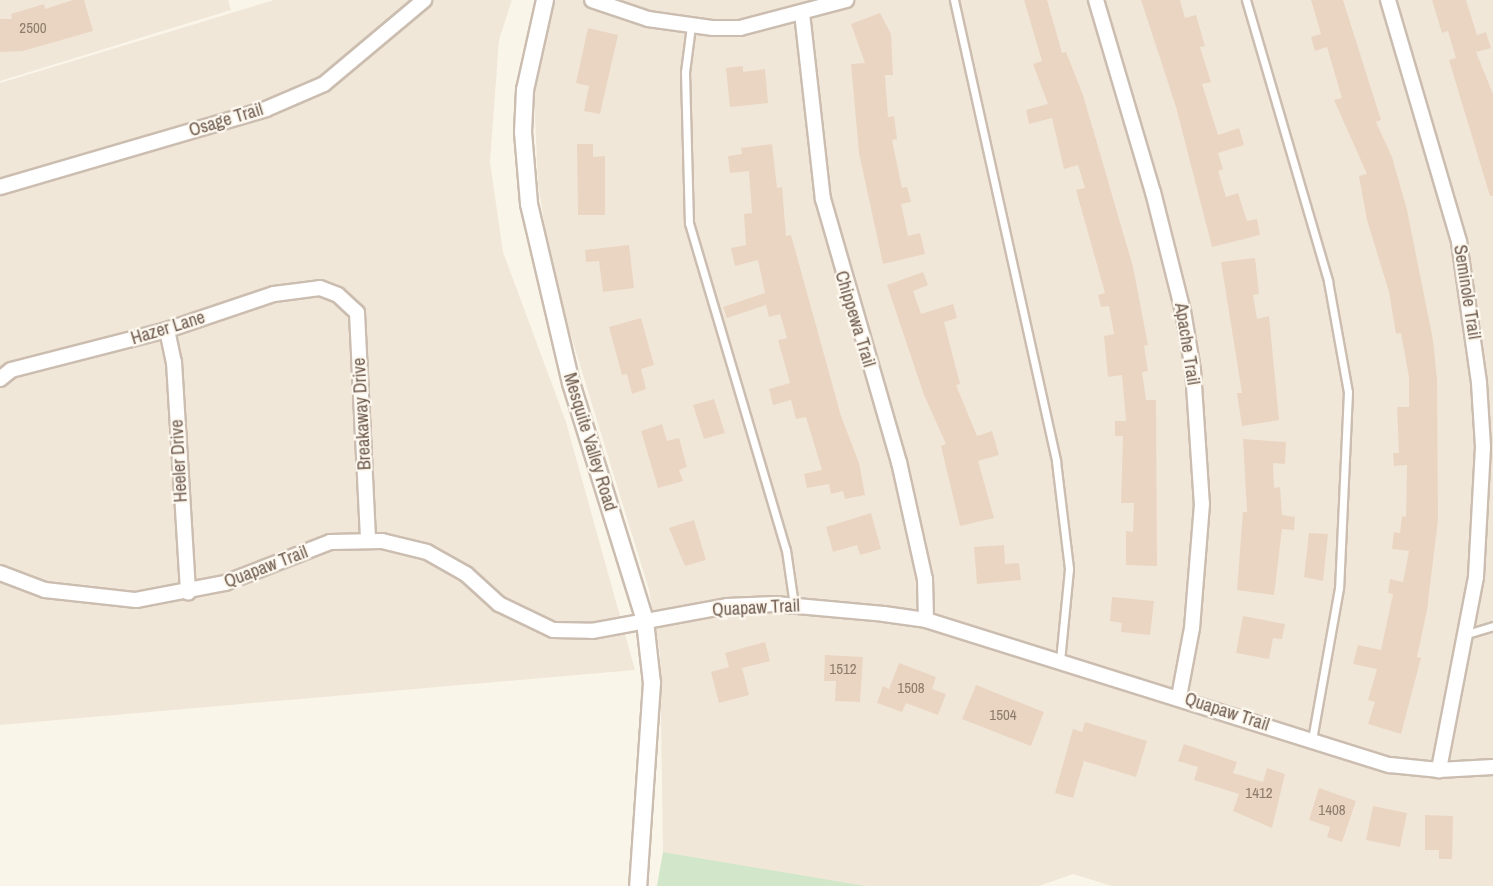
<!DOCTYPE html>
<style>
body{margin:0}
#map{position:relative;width:1493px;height:886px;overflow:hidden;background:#faf5e9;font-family:"Archivo Narrow",sans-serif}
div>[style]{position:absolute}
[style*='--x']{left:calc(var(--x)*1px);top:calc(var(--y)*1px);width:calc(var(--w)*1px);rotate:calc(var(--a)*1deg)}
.residential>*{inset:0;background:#f1e7d8}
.green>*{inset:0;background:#d2e6c9}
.building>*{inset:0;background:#ead5c2}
.roads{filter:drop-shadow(2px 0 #cbbdb0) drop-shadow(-2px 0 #cbbdb0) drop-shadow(0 2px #cbbdb0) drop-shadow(0 -2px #cbbdb0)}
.service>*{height:7px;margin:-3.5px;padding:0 3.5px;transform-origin:3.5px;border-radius:3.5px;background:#fff}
.minor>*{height:14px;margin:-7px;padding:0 7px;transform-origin:7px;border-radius:7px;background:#fff}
.tertiary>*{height:16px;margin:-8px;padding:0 8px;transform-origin:8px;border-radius:8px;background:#fff}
span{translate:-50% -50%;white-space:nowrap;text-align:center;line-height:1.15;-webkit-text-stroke:4.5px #fdf8ef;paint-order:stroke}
.number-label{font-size:15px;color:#8f7c6c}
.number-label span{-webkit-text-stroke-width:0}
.street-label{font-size:18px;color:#715e50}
</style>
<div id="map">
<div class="residential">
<i style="clip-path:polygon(0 0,228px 0,231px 10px,0 81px)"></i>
<i style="clip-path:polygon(274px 0,512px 0,499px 40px,490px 162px,503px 252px,566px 422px,635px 670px,0 725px,0 83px)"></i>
<i style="clip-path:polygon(555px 0,1493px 0,1493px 886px,1112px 886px,1073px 874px,1039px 886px,866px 886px,663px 852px,660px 653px,649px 590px,568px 326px,548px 247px,538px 184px,534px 97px)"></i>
</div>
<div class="green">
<i style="clip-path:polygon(663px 852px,866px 886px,657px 886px)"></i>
</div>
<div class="building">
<i style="clip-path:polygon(73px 0,84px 0,93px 31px,23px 51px,0 52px,0 19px,12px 19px,11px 14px,44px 4px,45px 9px)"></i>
<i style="clip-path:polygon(1024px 0,1047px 0,1062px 53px,1066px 52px,1083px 95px,1133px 267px,1148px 345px,1144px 346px,1148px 371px,1142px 372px,1146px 400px,1156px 400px,1157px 566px,1126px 565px,1126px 531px,1133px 532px,1134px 503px,1121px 503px,1123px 436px,1115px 436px,1115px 421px,1126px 421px,1122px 375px,1108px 377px,1104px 336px,1114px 334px,1109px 306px,1101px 307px,1098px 295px,1105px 293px,1076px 190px,1085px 188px,1078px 165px,1064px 169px,1052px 118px,1029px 124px,1026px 110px,1048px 104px,1033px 64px,1042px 61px)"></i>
<i style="clip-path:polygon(1141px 0,1180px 0,1185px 18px,1196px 15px,1205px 46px,1200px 47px,1211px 82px,1202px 84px,1218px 135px,1239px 128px,1244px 145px,1218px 153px,1223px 169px,1218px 171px,1226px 197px,1238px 193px,1247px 221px,1257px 219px,1260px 235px,1212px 247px,1176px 107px)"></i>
<i style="clip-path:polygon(1311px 0,1343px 0,1381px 120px,1376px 122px,1392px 157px,1407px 210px,1433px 340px,1437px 379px,1438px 520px,1427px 610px,1417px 657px,1421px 658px,1401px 734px,1368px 724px,1375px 702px,1368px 700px,1377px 669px,1353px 664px,1358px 645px,1381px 650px,1393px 594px,1388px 593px,1390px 579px,1403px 582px,1409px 551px,1392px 549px,1394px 532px,1400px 533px,1402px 516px,1406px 517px,1407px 465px,1394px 466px,1393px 453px,1399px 453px,1397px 407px,1409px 407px,1409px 377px,1401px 333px,1396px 334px,1389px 292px,1367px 220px,1359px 176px,1367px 174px,1334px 100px,1342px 98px,1327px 47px,1315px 51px,1311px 37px,1321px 34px)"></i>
<i style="clip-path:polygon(1432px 0,1466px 0,1477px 35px,1486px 32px,1491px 48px,1476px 52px,1493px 94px,1493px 196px,1490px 196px,1449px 60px,1456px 58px,1448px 31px,1442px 33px)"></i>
<i style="clip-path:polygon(880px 13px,891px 34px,893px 75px,885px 75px,888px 117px,894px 116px,897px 139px,892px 140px,902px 188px,907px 187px,911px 202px,901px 204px,908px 236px,920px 233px,925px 254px,883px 264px,859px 153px,851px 64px,865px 63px,851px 24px)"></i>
<i style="clip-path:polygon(588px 28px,618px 35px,600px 114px,584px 111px,589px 86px,576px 83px)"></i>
<i style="clip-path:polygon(743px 66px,743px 72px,765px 69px,768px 103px,730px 107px,726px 68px)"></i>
<i style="clip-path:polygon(577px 144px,593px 144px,593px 157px,605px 156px,605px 215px,578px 215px)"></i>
<i style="clip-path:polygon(772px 144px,777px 188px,782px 187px,786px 236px,791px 235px,841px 416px,859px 463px,865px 495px,845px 499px,843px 491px,831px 494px,829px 484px,807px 488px,804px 474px,822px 470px,806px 417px,796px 419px,791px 400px,773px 405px,769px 389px,790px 383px,778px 340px,787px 338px,780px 314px,769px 317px,766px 305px,727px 318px,723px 307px,765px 293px,758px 260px,735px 266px,731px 248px,746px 245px,744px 214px,752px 213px,749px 171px,730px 173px,728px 156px,742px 154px,741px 148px)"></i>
<i style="clip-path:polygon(629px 245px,634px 288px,603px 292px,599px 261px,586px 262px,585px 250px)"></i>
<i style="clip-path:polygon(1255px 258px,1259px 294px,1253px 295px,1257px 319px,1269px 316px,1279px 420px,1242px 426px,1237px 393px,1242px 393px,1221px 262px)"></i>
<i style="clip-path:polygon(923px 272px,928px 285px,913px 291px,921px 314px,953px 304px,957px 318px,944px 322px,960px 384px,956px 385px,977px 436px,992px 431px,999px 455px,978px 461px,994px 518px,960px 526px,941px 446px,946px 444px,924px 395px,887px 285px)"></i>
<i style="clip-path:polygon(641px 318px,654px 365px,641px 369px,646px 389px,632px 394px,627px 374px,622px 375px,609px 327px)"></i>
<i style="clip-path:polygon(714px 399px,725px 433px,704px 439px,693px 405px)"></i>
<i style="clip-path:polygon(662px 424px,667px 441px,679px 438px,687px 467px,679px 470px,683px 481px,658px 488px,641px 431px)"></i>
<i style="clip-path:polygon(1243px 439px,1286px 442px,1285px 464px,1273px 463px,1274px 488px,1280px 487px,1282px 515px,1295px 517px,1294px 530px,1282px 529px,1274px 595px,1237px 590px,1243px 512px,1247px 512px)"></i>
<i style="clip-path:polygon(871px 513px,881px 549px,860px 555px,857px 545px,833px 552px,826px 527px)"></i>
<i style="clip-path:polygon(694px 520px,706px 560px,685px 566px,669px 528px)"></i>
<i style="clip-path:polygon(1309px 533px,1328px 534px,1323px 581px,1304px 577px)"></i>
<i style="clip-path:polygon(1004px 545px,1005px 564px,1019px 563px,1021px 580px,977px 584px,974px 547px)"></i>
<i style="clip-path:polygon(1112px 597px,1154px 601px,1150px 635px,1121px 632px,1122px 623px,1110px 621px)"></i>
<i style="clip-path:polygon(1243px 616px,1285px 624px,1282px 639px,1273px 638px,1269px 659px,1236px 653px)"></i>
<i style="clip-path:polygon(765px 642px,770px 661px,742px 668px,749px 695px,719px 703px,711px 672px,729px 667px,725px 653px)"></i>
<i style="clip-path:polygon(825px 655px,863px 657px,860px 702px,835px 701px,836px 681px,824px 681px)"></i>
<i style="clip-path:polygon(899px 663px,936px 677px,932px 689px,946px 694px,938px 715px,906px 703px,902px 712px,877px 703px,883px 686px,889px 689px)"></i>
<i style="clip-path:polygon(976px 685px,1044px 712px,1031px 746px,962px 719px)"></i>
<i style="clip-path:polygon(1085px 722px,1147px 741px,1136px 777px,1084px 761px,1073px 798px,1055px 793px,1073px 729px,1082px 732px)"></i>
<i style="clip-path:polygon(1184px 744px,1237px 762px,1233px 773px,1263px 782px,1267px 768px,1285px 774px,1272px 828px,1233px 811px,1239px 794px,1194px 780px,1198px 767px,1178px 761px)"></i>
<i style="clip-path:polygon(1319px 788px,1356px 801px,1342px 842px,1327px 837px,1330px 827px,1309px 820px)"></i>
<i style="clip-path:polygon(1373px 806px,1407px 813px,1400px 847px,1366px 840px)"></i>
<i style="clip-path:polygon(1425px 815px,1453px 816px,1452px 859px,1439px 859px,1439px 850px,1425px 850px)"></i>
</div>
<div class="roads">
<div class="service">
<i style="--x:954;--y:0;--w:472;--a:77.5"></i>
<i style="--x:1056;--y:461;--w:109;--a:83.1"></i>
<i style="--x:1069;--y:569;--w:92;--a:95.6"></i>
<i style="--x:1246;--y:0;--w:293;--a:73.7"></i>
<i style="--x:1328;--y:281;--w:113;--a:79.8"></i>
<i style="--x:1348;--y:392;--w:196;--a:92.6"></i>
<i style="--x:1339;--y:588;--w:154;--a:100.1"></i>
<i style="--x:691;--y:26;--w:46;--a:97.4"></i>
<i style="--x:685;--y:72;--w:151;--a:88.5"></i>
<i style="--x:689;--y:223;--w:341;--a:73.5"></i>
<i style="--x:786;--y:550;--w:56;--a:81.7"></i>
<i style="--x:1467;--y:634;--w:27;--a:-17"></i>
</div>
<div class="minor">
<i style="--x:592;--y:0;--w:59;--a:18.7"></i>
<i style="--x:648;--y:19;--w:66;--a:7.9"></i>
<i style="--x:713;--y:28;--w:27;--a:0"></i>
<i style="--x:740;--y:28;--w:110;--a:-14.8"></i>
<i style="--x:1096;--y:0;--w:200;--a:73.5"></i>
<i style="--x:1153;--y:192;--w:123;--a:75.9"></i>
<i style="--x:1183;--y:311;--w:60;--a:80.4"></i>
<i style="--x:1193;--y:370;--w:134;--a:86.2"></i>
<i style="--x:1202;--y:504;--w:124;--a:94.6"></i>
<i style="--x:1192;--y:628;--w:70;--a:100.7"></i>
<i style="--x:1388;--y:0;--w:252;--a:73.6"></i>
<i style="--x:1459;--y:242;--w:142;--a:81.9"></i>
<i style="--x:1479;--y:383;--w:64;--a:86.4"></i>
<i style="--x:1483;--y:447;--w:130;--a:93.1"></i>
<i style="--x:1476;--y:577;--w:197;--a:100.9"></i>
<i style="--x:802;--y:13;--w:187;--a:83.6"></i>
<i style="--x:823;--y:199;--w:274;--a:73.9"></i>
<i style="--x:899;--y:462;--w:120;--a:77.5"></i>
<i style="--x:925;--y:579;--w:41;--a:88.6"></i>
<i style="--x:0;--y:187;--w:277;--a:-16.3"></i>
<i style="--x:266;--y:109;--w:63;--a:-23.3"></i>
<i style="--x:324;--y:84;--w:131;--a:-40"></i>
<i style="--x:167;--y:330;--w:33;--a:78"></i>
<i style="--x:174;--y:362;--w:231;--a:86.5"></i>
<i style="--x:0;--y:379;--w:14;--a:-39"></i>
<i style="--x:11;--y:370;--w:161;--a:-14.4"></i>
<i style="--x:167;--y:330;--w:113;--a:-18.6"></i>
<i style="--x:274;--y:294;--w:46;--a:-7.4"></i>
<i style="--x:320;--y:288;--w:19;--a:21"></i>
<i style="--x:338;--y:295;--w:26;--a:43"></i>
<i style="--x:357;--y:313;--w:228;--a:87.2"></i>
<i style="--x:0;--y:573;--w:48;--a:20.7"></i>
<i style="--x:45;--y:590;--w:92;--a:6.3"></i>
<i style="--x:136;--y:600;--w:91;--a:-10.8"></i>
<i style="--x:225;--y:583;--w:113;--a:-21.3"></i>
<i style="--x:330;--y:542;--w:52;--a:-1.1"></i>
<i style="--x:382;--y:541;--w:46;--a:13.7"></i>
<i style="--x:427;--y:552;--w:45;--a:29.4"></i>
<i style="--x:466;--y:574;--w:45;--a:42.3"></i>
<i style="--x:499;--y:604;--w:60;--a:25.7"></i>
<i style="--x:553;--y:630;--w:39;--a:1"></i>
<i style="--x:592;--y:631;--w:137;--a:-10.5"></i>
<i style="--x:727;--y:606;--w:48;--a:-2.4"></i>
<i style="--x:775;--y:604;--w:109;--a:5.2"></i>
<i style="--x:884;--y:614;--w:42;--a:8.1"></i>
<i style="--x:926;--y:620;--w:486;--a:17.4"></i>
<i style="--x:1390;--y:765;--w:49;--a:5.8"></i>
<i style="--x:1439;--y:770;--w:54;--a:-3.2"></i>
</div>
<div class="tertiary">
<i style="--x:545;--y:0;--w:92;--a:102.5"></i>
<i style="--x:525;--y:90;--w:42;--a:92.7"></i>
<i style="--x:523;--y:132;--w:72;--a:85.2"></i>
<i style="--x:529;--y:204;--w:184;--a:76.8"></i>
<i style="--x:571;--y:383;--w:249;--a:72.7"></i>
<i style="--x:645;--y:621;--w:62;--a:83.6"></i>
<i style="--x:652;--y:683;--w:203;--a:93.9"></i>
</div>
</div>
<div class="number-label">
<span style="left:33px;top:28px">2500</span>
<span style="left:843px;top:669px">1512</span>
<span style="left:911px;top:688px">1508</span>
<span style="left:1003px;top:715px">1504</span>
<span style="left:1259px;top:793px">1412</span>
<span style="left:1332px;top:810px">1408</span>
</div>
<div class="street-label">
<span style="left:226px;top:120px;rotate:-17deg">Osage Trail</span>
<span style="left:1467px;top:292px;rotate:81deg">Seminole Trail</span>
<span style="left:855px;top:319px;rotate:73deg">Chippewa Trail</span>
<span style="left:168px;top:328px;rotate:-17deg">Hazer Lane</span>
<span style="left:1187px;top:344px;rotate:81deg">Apache Trail</span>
<span style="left:362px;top:414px;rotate:-93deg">Breakaway Drive</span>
<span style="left:590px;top:442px;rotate:73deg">Mesquite Valley Road</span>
<span style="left:179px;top:461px;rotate:-93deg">Heeler Drive</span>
<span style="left:266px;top:567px;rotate:-21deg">Quapaw Trail</span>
<span style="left:756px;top:608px;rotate:-3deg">Quapaw Trail</span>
<span style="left:1227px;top:712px;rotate:18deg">Quapaw Trail</span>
</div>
</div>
